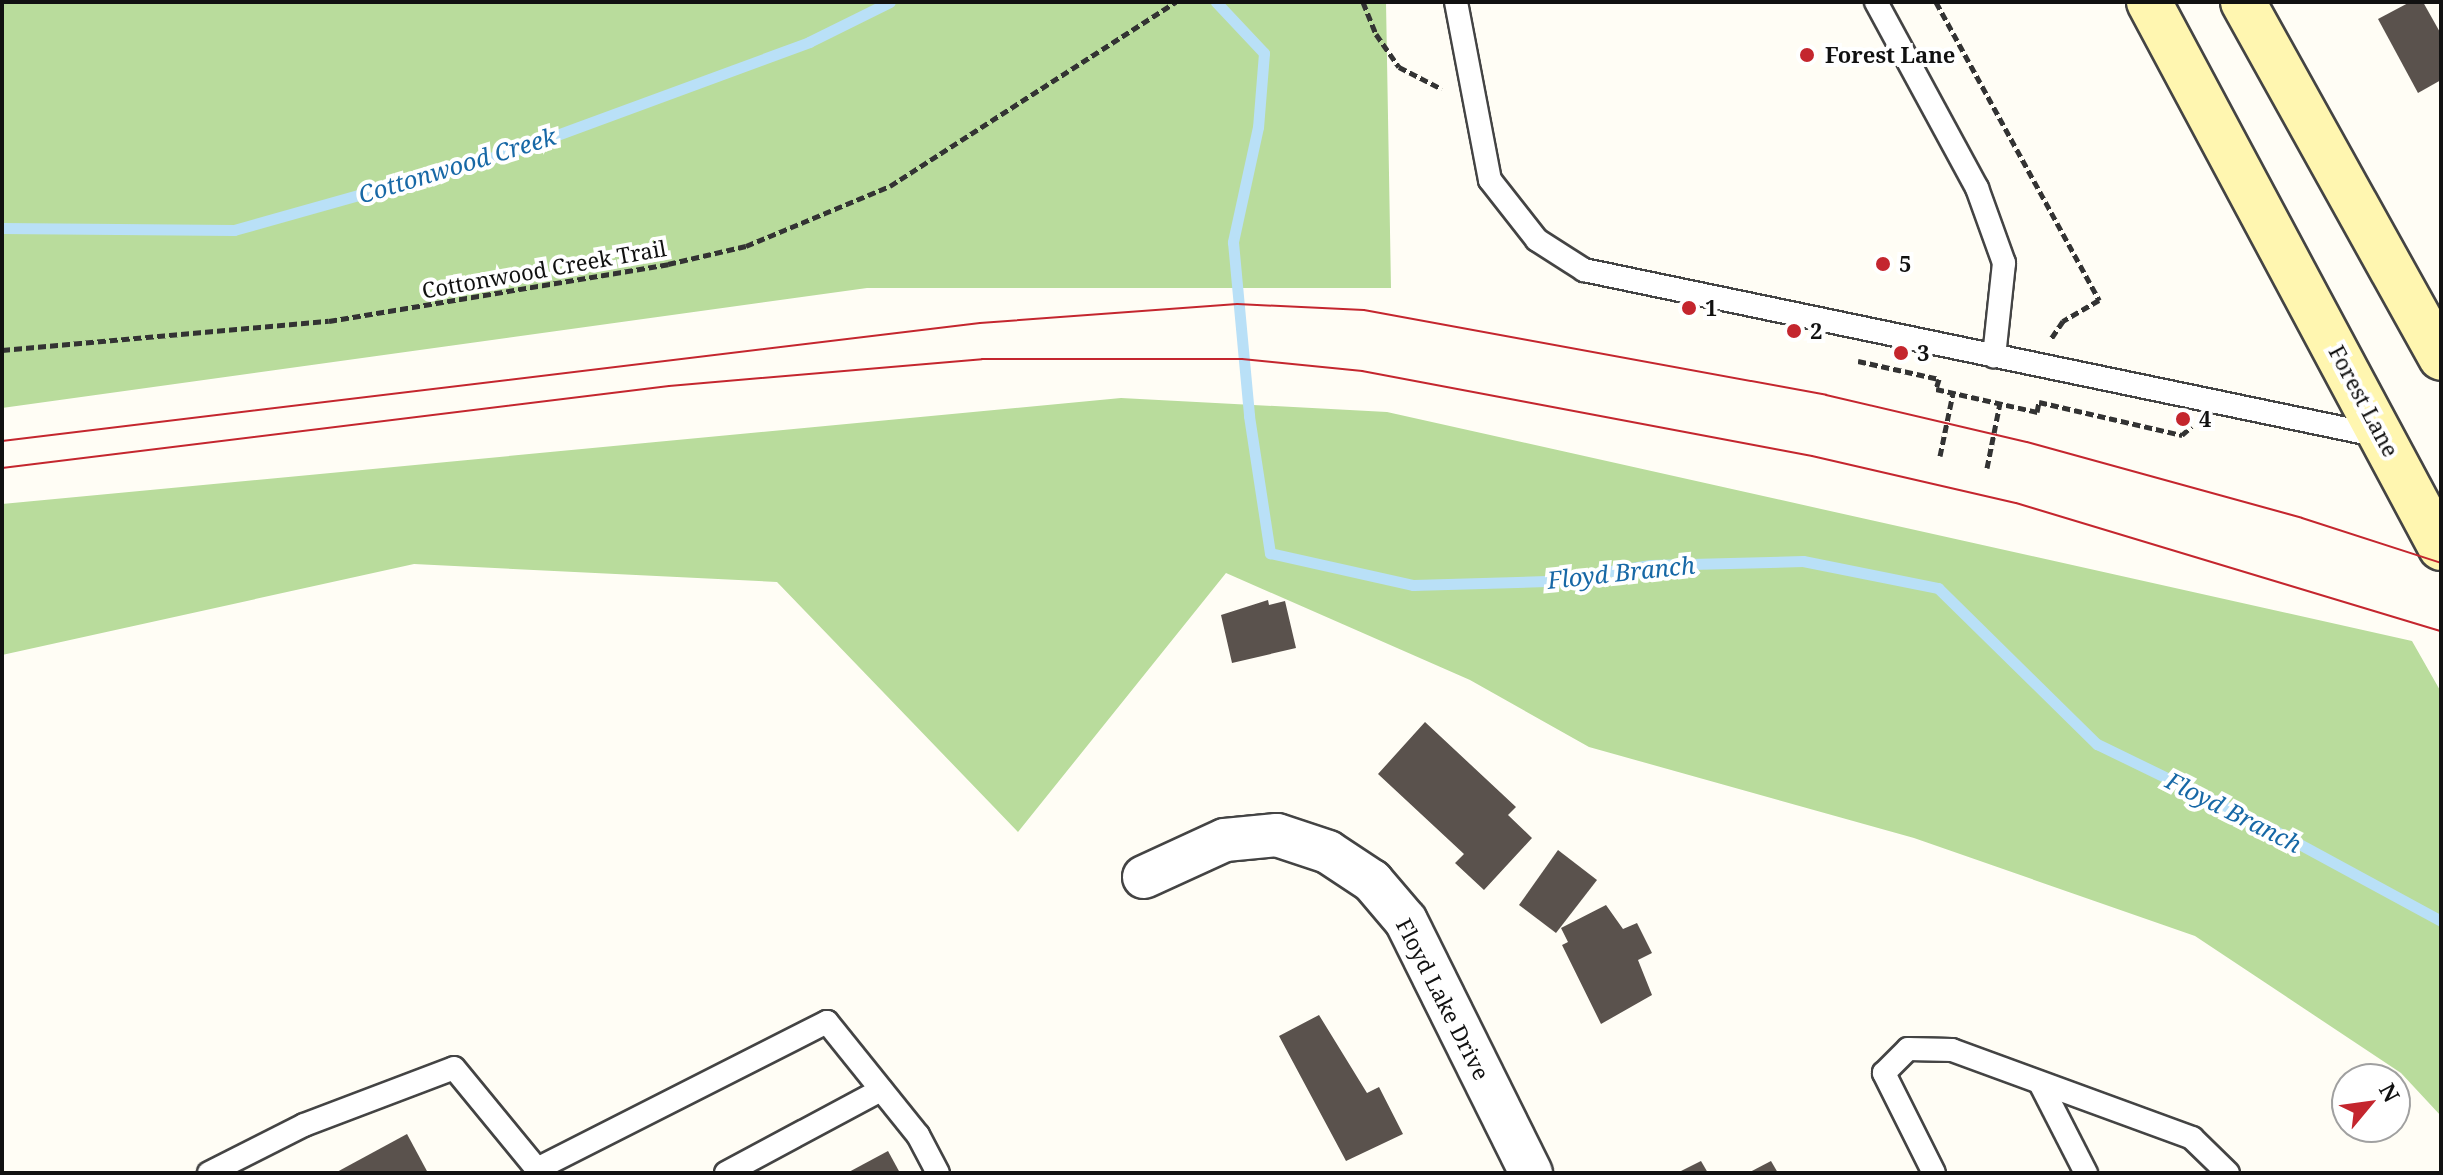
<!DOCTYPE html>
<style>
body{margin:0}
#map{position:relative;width:2443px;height:1175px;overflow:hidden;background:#fffdf5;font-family:"Noto Serif",serif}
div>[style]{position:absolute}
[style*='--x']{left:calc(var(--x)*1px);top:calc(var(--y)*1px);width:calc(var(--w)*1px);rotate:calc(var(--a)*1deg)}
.forest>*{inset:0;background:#b9dc9c}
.stream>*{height:11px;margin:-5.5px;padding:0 5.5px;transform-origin:5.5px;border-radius:5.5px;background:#b9e0f7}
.building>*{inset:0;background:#5a524d}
.path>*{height:5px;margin-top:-2.5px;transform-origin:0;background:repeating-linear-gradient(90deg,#333 0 8px,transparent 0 12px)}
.roads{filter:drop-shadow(2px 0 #444) drop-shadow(-2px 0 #444) drop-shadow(0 2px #444) drop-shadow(0 -2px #444)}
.lane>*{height:22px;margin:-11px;padding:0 11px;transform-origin:11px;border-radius:11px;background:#fff}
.street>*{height:42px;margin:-21px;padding:0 21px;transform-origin:21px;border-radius:21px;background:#fff}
.secondary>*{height:44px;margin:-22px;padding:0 22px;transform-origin:22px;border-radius:22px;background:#fff6b0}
.tram>*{height:2px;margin:-1px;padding:0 1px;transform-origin:1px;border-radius:1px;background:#c4262e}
.dots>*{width:22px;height:22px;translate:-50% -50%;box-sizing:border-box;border:4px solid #fff;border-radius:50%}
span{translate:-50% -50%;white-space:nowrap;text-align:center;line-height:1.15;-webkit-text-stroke:8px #fff;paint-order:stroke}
.poi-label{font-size:22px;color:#111;font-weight:700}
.left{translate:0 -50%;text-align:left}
.street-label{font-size:22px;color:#111}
.water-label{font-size:24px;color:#1768a6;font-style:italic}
.frame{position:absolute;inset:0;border:4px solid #111;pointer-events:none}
.north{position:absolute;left:2331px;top:1063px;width:80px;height:80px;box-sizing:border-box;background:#fff;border:2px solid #a0a0a0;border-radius:50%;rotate:61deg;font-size:22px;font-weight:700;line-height:32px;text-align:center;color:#111}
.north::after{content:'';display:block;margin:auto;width:28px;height:36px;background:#c4262e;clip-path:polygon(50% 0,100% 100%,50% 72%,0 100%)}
</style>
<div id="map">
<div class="forest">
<i style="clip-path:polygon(2px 2px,1386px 2px,1391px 288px,867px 288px,2px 408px)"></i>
<i style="clip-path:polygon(1121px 398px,1387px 412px,2412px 641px,2441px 692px,2441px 1116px,2401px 1073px,2195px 936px,1914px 838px,1589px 747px,1470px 680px,1226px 573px,1018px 832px,777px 582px,414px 564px,2px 655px,2px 504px)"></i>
</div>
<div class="stream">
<i style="--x:1216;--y:2;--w:70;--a:46.7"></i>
<i style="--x:1264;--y:53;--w:74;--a:94.6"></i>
<i style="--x:1258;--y:127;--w:118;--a:102.3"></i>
<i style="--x:1233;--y:242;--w:175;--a:84.7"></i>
<i style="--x:1249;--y:416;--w:139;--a:81.3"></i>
<i style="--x:1270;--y:553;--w:147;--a:12.6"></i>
<i style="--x:1413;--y:585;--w:133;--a:-1.7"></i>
<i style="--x:1546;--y:581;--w:106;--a:-8.7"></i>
<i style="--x:1651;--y:565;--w:152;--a:-1.5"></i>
<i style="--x:1803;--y:561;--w:138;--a:11.3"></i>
<i style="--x:1938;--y:588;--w:223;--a:44.5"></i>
<i style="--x:2097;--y:744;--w:190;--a:25.9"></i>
<i style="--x:2268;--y:827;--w:197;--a:28.5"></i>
<i style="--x:2;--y:228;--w:232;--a:0.5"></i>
<i style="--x:234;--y:230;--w:285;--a:-15.7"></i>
<i style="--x:508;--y:153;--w:321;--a:-20.2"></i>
<i style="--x:809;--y:42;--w:90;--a:-26.3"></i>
</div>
<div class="building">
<i style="clip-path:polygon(2410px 2px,2423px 2px,2441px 34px,2441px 80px,2418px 93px,2378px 19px)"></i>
<i style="clip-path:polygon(1268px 600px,1269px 605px,1285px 601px,1296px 648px,1232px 663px,1221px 615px)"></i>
<i style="clip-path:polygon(1425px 722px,1516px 807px,1508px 815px,1532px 838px,1484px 890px,1455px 863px,1464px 854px,1378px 774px)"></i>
<i style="clip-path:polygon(1558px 850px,1597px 880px,1556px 933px,1519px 905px)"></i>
<i style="clip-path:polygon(1606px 905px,1623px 929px,1637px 923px,1652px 953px,1638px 960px,1652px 995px,1601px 1024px,1562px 945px,1568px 942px,1561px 928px)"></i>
<i style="clip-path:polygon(1319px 1015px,1367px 1093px,1379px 1087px,1403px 1134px,1346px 1161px,1279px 1036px)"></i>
<i style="clip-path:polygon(407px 1134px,428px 1173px,335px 1173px)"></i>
<i style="clip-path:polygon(888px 1151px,900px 1173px,847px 1173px)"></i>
<i style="clip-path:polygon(1701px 1161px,1708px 1173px,1677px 1173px)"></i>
<i style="clip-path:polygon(1771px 1161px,1778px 1173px,1748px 1173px)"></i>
</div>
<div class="path">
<i style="--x:1363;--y:2;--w:35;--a:68"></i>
<i style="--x:1376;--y:34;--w:40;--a:55.1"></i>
<i style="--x:1399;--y:67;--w:48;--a:27.1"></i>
<i style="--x:1936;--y:2;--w:340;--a:61.3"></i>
<i style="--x:2099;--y:300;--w:42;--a:149.7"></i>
<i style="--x:2063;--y:321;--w:22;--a:124"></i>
<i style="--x:2;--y:350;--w:328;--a:-5.1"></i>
<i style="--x:329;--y:321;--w:344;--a:-9.5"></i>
<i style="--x:668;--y:264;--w:80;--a:-13"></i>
<i style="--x:746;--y:246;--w:156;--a:-22.6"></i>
<i style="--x:890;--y:186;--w:340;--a:-32.8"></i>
<i style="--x:1858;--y:361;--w:83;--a:12.5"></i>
<i style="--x:1939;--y:379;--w:10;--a:107"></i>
<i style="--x:1936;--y:389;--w:104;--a:12.8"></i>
<i style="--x:2037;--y:412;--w:10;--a:-79"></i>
<i style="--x:2039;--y:402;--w:147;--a:13"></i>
<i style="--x:2182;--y:435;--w:13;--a:-42"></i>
<i style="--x:1940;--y:456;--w:64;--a:-78.3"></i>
<i style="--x:1987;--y:468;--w:66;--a:-78.7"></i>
</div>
<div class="roads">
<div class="lane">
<i style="--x:1456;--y:2;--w:181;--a:79.2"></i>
<i style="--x:1490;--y:180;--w:76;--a:51.9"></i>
<i style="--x:1537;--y:240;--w:56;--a:32.6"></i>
<i style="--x:1584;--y:270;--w:813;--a:11.78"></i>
<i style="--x:1876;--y:2;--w:212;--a:61.5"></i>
<i style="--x:1977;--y:188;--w:80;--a:70.2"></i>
<i style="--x:2004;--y:263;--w:94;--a:96.1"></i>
<i style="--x:2041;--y:1085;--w:99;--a:62.9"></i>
<i style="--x:209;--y:1173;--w:106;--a:-26.8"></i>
<i style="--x:304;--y:1125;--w:160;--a:-20.8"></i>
<i style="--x:454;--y:1068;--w:131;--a:50.6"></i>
<i style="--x:537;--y:1169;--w:325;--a:-26.9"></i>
<i style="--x:827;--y:1022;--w:145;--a:51.2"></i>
<i style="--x:918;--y:1135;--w:43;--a:62.2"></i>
<i style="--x:726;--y:1173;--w:176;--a:-28.2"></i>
<i style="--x:1934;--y:1173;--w:112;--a:-116.6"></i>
<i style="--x:1884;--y:1073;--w:34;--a:-45"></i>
<i style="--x:1908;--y:1049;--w:44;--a:1.3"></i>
<i style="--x:1952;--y:1050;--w:256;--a:20.1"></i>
<i style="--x:2192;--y:1138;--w:50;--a:44.2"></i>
</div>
<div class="street">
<i style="--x:1144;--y:877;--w:89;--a:-24.6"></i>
<i style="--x:1225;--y:840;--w:52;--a:-5.5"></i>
<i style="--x:1277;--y:835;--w:54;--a:18.4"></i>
<i style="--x:1328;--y:852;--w:53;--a:33.4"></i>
<i style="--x:1372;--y:881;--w:52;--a:49.6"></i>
<i style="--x:1406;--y:921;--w:281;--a:63.6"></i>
</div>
<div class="secondary">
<i style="--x:2149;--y:2;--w:619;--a:61.86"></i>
<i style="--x:2243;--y:2;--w:407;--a:60.9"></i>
</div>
</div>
<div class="tram">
<i style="--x:2;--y:441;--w:985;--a:-6.88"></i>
<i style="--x:980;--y:323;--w:258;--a:-4.2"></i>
<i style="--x:1237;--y:304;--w:127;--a:2.7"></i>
<i style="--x:1364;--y:310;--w:470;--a:10.4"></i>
<i style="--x:1826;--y:395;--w:206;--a:13.2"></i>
<i style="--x:2027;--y:442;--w:285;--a:15.4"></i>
<i style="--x:2302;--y:518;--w:146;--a:17.9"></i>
<i style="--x:2;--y:468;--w:672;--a:-7.01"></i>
<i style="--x:669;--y:386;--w:314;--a:-4.9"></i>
<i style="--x:982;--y:359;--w:260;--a:0"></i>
<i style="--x:1242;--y:359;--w:121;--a:5.7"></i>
<i style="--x:1362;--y:371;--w:458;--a:10.7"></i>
<i style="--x:1812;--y:456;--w:209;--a:13"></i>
<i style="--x:2016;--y:503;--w:444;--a:16.8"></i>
</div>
<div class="dots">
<i style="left:1807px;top:55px;background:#c4262e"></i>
<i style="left:1883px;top:264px;background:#c4262e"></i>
<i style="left:1689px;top:308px;background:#c4262e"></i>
<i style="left:1794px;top:331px;background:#c4262e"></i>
<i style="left:1901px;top:353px;background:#c4262e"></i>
<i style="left:2183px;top:419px;background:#c4262e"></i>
</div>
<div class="poi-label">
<span class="left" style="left:1825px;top:55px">Forest Lane</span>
<span class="left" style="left:1899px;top:264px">5</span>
<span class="left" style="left:1705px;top:308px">1</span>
<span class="left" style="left:1810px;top:331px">2</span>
<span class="left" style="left:1917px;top:353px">3</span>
<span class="left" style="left:2199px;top:419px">4</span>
</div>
<div class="street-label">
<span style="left:544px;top:269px;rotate:-10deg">Cottonwood Creek Trail</span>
<span style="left:2364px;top:401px;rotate:62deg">Forest Lane</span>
<span style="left:1443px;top:999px;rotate:63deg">Floyd Lake Drive</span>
</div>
<div class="water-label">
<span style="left:457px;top:165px;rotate:-17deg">Cottonwood Creek</span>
<span style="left:1621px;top:572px;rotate:-6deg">Floyd Branch</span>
<span style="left:2234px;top:812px;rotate:27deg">Floyd Branch</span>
</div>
<div class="frame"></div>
<div class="north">N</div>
</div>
